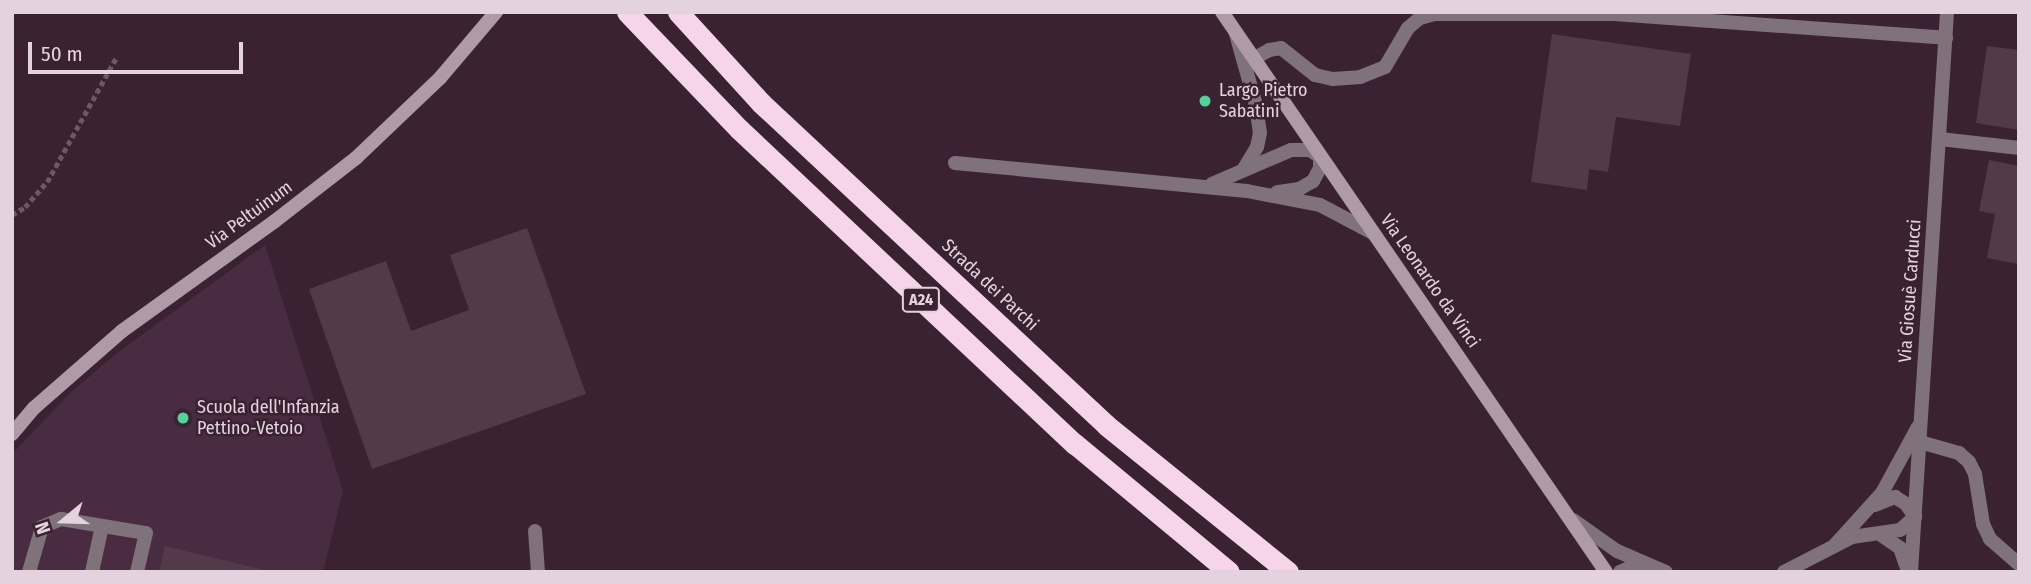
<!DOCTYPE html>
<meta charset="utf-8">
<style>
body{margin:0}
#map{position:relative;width:2031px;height:584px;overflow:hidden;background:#3a2233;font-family:"Fira Sans Condensed",sans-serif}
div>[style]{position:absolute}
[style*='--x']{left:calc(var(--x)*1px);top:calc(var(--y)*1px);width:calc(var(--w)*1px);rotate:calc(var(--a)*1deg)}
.built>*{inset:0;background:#492c41}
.building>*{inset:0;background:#53394a}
.path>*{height:4.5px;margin-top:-2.25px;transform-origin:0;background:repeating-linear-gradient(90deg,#6e5867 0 5px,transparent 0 8.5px)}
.lane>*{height:14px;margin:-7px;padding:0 7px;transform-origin:7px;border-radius:7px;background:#7f727b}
.street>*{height:14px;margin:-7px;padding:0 7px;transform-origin:7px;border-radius:7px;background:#7f727b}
.secondary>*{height:14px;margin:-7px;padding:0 7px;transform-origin:7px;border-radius:7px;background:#af9aa8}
.highway>*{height:21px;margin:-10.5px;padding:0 10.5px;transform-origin:10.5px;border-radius:10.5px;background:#f6d5ea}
.dots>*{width:19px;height:19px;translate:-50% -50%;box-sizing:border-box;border:4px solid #3a2233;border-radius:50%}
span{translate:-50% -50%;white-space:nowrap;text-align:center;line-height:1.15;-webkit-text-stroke:5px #3a2233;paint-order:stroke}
.shield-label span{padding:2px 5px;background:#3a2233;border:2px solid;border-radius:5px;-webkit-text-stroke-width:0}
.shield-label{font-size:16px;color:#e4d3de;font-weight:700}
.poi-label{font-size:18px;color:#e4d3de}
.left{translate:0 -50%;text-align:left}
.street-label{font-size:18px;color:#e4d3de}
.frame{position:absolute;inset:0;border:14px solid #e4d3de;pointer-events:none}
.north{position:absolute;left:28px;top:486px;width:70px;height:70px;-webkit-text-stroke:5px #3a2233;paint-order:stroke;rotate:251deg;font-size:19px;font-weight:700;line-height:28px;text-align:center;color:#e4d3de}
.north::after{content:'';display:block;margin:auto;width:24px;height:32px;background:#e4d3de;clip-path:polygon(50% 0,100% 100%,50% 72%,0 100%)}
.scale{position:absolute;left:28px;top:42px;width:215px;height:32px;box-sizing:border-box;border:4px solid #e4d3de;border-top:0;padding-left:9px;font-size:21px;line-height:24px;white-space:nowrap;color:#e4d3de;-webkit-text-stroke:5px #3a2233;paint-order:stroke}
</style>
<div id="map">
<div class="built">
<i style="clip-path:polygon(265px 245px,343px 491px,323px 572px,12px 572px,12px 454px,69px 394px,117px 353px)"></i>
</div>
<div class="building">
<i style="clip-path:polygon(1552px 34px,1691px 54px,1680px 126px,1616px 117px,1608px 172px,1589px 169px,1587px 190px,1531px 182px)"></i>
<i style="clip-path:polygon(1987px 46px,2019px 50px,2019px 130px,1976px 123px)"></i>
<i style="clip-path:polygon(1989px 160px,2019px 166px,2019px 264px,1987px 258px,1995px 214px,1979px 211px)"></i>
<i style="clip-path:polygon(527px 228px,586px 394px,372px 469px,309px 289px,386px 261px,411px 331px,469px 310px,450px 255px)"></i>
<i style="clip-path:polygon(165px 546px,269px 571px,269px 572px,159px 572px)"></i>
</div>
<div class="path">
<i style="--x:12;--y:215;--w:15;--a:-32"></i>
<i style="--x:25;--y:207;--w:33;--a:-49"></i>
<i style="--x:47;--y:182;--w:144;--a:-60.9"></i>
</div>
<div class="lane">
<i style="--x:1236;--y:34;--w:74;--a:74.3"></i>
<i style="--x:1256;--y:105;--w:28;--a:82"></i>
<i style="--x:1260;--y:133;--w:14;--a:102"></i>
<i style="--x:1257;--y:147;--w:27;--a:121"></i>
<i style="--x:1253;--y:59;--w:18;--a:-29"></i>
<i style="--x:1269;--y:50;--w:12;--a:-9"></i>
<i style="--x:1281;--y:48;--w:43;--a:38.5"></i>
<i style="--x:1315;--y:75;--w:18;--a:13"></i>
<i style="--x:1333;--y:79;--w:27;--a:-4"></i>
<i style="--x:1360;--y:77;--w:27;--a:-22"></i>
<i style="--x:1385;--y:67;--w:45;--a:-59.5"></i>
<i style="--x:1408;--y:28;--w:16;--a:-40"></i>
<i style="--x:1420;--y:18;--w:16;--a:-15"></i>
<i style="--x:1435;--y:14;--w:179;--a:0"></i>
<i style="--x:1614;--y:14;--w:333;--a:4.1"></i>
<i style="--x:1940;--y:139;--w:80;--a:6.5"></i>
<i style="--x:955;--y:163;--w:293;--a:5.5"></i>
<i style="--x:1247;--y:191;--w:74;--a:10.9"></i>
<i style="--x:1320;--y:205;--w:60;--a:27.8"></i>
<i style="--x:1212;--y:184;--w:86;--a:-23.3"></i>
<i style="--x:1291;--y:150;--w:19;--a:0"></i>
<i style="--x:1310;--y:150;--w:12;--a:35"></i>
<i style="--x:1320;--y:157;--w:11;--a:90"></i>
<i style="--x:1320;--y:168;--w:15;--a:118"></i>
<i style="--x:1313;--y:181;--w:16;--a:150"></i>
<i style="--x:1299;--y:189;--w:22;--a:172"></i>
<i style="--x:1920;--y:442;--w:41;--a:15.8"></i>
<i style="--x:1959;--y:453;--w:13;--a:42"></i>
<i style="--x:1969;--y:462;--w:13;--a:63"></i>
<i style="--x:1975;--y:474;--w:51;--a:80.9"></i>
<i style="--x:1983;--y:524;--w:17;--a:65"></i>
<i style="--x:1990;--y:539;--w:38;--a:41"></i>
<i style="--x:535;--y:531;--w:41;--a:85.8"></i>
<i style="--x:29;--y:572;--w:47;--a:-73.9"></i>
<i style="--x:42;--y:527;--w:21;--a:-23"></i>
<i style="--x:61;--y:519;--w:86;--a:9.4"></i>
<i style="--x:146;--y:533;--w:40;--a:103"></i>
<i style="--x:92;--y:572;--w:47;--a:-77.7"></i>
</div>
<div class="street">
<i style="--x:1875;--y:505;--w:22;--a:-22"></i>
<i style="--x:1895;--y:497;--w:13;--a:32"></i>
<i style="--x:1906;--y:504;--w:16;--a:55"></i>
<i style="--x:1573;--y:520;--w:54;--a:35.2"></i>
<i style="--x:1617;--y:551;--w:53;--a:23.2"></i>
<i style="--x:1881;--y:535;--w:23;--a:34"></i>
<i style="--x:1900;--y:548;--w:24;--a:71"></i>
<i style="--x:1835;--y:545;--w:70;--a:-47.9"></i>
<i style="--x:1882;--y:493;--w:75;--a:-61.4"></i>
<i style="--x:1620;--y:572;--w:17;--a:-24"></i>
<i style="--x:1636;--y:565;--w:11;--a:5"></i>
<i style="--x:1784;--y:572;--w:76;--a:-27.2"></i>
<i style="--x:1852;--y:537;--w:49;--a:-8.3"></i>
<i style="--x:1900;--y:530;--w:20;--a:-41"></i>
<i style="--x:1911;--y:572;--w:561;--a:-86.32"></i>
</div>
<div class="secondary">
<i style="--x:1222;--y:12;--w:679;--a:55.56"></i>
<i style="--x:12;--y:434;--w:34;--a:-50"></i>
<i style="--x:34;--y:408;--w:117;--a:-41.2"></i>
<i style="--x:122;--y:331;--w:188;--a:-35.7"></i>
<i style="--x:275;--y:221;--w:103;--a:-37.9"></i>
<i style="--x:356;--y:158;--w:116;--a:-43.6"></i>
<i style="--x:440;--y:78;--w:87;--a:-49.7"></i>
</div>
<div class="highway">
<i style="--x:627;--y:12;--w:162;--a:46.3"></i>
<i style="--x:739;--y:129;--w:461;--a:43.2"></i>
<i style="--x:1075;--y:444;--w:200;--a:39.7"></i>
<i style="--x:678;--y:12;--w:123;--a:47.6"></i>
<i style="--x:761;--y:103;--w:472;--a:43"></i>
<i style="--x:1106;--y:425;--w:234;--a:38.9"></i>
</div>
<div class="dots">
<i style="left:1205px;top:101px;background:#54d396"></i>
<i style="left:183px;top:418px;background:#54d396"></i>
</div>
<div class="shield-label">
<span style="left:921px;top:300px">A24</span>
</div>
<div class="poi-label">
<span class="left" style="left:1219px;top:101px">Largo Pietro<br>Sabatini</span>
<span class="left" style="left:197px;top:418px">Scuola dell'Infanzia<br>Pettino-Vetoio</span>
</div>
<div class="street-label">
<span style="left:249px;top:215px;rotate:-36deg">Via Peltuinum</span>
<span style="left:1430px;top:281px;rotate:55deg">Via Leonardo da Vinci</span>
<span style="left:990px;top:285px;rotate:43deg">Strada dei Parchi</span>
<span style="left:1910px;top:291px;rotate:-86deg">Via Giosuè Carducci</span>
</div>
<div class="frame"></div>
<div class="north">N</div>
<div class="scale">50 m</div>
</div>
